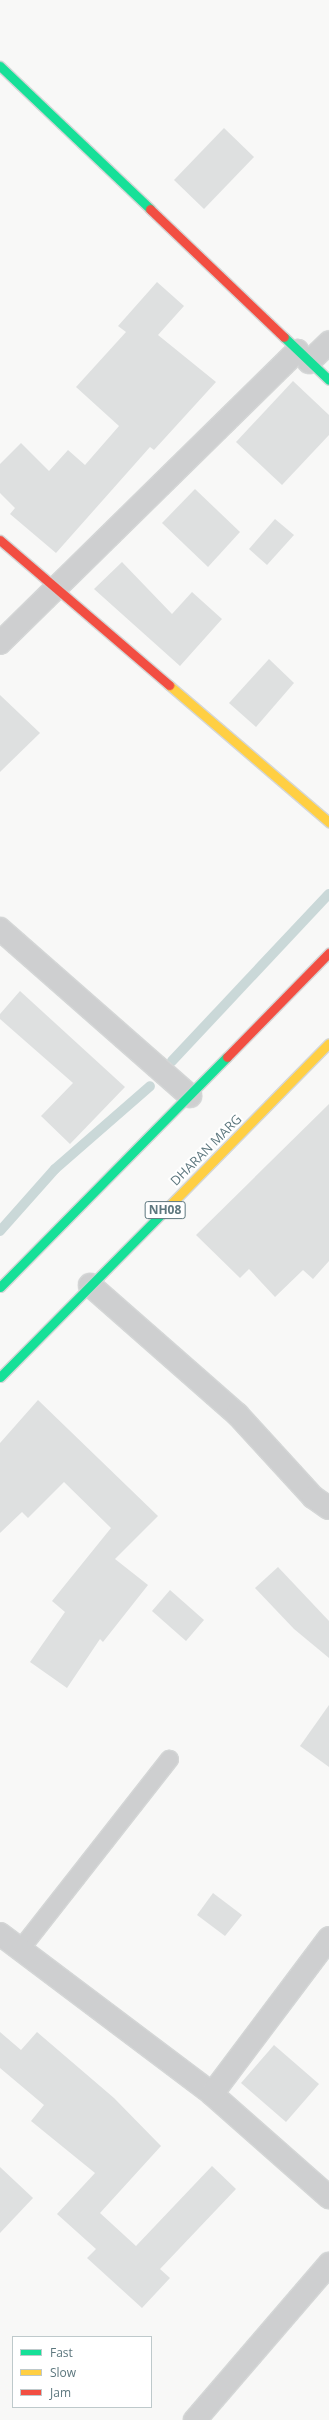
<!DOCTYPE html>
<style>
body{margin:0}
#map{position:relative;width:329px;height:2420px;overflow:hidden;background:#f8f8f7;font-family:"Open Sans",sans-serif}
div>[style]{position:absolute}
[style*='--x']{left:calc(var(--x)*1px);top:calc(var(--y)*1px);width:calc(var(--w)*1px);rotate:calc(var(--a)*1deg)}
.stream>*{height:10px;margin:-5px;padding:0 5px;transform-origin:5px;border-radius:5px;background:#cad8d8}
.building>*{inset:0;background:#dee0e0}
.roads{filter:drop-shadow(1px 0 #d4d6d6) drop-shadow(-1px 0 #d4d6d6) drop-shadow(0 1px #d4d6d6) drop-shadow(0 -1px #d4d6d6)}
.lane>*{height:17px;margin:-8.5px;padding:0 8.5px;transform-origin:8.5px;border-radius:8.5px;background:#cecfd0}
.street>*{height:22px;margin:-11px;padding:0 11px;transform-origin:11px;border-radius:11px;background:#cecfd0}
.fast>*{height:9px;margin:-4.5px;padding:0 4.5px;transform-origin:4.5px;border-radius:4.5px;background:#16e098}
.slow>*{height:9px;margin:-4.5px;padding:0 4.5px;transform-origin:4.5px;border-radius:4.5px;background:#ffcf43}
.jam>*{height:9px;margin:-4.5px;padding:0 4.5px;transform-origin:4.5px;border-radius:4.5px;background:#f24e42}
span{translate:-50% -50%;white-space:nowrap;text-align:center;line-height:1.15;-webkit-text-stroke:4px #fff;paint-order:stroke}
.shield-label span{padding:1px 3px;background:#fff;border:1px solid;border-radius:3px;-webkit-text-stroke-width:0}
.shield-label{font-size:12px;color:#5d777e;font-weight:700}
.street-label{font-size:13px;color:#5d777e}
.legend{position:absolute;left:12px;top:2336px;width:140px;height:72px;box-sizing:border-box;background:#fff;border:1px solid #bec9cb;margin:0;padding:5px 7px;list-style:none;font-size:12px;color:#5d777e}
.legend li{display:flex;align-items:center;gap:8px;height:20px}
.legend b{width:20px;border:1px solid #bec9cb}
</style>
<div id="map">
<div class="stream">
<i style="--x:172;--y:1061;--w:229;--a:-46.8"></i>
<i style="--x:0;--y:1231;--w:83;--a:-48.4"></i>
<i style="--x:55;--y:1169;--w:126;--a:-41.1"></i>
</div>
<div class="building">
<i style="clip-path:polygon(224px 128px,254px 157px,204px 209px,174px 180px)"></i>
<i style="clip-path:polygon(157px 282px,184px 306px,158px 335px,216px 382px,154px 450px,150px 447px,56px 553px,10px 514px,15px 508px,0 493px,0 464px,21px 443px,49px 471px,68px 450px,85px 465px,119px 426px,76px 387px,126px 332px,118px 326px)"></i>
<i style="clip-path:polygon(293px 381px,329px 415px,329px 435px,282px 485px,236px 442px)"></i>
<i style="clip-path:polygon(195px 489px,240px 532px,208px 567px,162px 523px)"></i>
<i style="clip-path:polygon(275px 519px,294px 535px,267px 565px,249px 549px)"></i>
<i style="clip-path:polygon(122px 562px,172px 614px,192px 592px,222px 619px,180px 666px,94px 589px)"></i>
<i style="clip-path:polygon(269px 659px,294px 683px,256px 727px,229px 703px)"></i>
<i style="clip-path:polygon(0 695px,40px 733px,0 772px)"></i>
<i style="clip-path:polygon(20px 991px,125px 1087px,70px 1144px,41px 1116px,73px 1083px,0 1019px,0 1014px)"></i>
<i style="clip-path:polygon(329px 1104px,329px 1261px,313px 1279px,303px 1270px,275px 1297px,249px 1269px,240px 1278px,196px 1235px)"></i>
<i style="clip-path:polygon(38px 1400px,158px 1516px,115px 1559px,148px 1585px,103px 1642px,100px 1639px,67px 1688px,30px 1662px,65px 1612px,52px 1601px,111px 1528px,64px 1482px,28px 1518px,22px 1512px,0 1533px,0 1443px)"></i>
<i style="clip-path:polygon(278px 1567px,329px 1621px,329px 1658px,294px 1629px,255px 1588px)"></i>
<i style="clip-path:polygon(170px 1590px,204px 1620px,186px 1641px,152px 1611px)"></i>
<i style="clip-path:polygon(329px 1705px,329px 1767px,300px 1746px)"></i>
<i style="clip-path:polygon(213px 1893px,242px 1915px,225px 1936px,197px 1915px)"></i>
<i style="clip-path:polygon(0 2032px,21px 2050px,37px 2032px,114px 2098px,161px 2146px,100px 2213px,136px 2246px,212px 2166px,236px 2189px,160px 2269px,170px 2278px,142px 2308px,87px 2258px,96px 2249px,57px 2214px,95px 2173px,31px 2121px,44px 2105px,0 2068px)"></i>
<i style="clip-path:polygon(274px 2045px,319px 2084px,286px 2122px,241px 2083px)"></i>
<i style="clip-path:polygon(0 2167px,33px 2198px,0 2233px)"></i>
</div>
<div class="roads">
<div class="lane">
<i style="--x:19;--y:1950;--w:243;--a:-51.9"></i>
</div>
<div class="street">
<i style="--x:309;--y:362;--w:28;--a:-44"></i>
<i style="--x:0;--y:643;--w:417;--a:-44.5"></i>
<i style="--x:0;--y:929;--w:253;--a:41.3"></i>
<i style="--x:90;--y:1285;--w:196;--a:41.3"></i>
<i style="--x:237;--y:1414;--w:113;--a:47.5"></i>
<i style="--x:313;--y:1497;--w:19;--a:35"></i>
<i style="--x:0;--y:1934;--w:266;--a:37"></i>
<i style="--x:212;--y:2094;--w:156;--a:41.4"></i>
<i style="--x:212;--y:2094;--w:195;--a:-53.1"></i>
<i style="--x:195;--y:2420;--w:206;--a:-49.3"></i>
</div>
<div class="fast">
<i style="--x:0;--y:66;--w:207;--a:43.6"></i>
<i style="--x:284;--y:337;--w:62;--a:43.7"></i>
<i style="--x:0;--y:1287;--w:323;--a:-45.4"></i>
<i style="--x:0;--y:1377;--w:233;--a:-45.3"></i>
</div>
<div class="slow">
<i style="--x:169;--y:685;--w:211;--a:40.6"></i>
<i style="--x:164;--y:1211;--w:235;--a:-45.5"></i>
</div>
<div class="jam">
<i style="--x:150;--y:209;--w:185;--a:43.7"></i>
<i style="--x:0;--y:540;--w:223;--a:40.6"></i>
<i style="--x:227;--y:1057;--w:146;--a:-45.6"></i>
</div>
</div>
<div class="shield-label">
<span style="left:165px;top:1210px">NH08</span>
</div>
<div class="street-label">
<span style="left:206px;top:1150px;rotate:-45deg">DHARAN MARG</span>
</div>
<ul class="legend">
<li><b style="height:5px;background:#16e098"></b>Fast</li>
<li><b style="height:5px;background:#ffcf43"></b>Slow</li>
<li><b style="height:5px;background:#f24e42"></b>Jam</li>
</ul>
</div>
